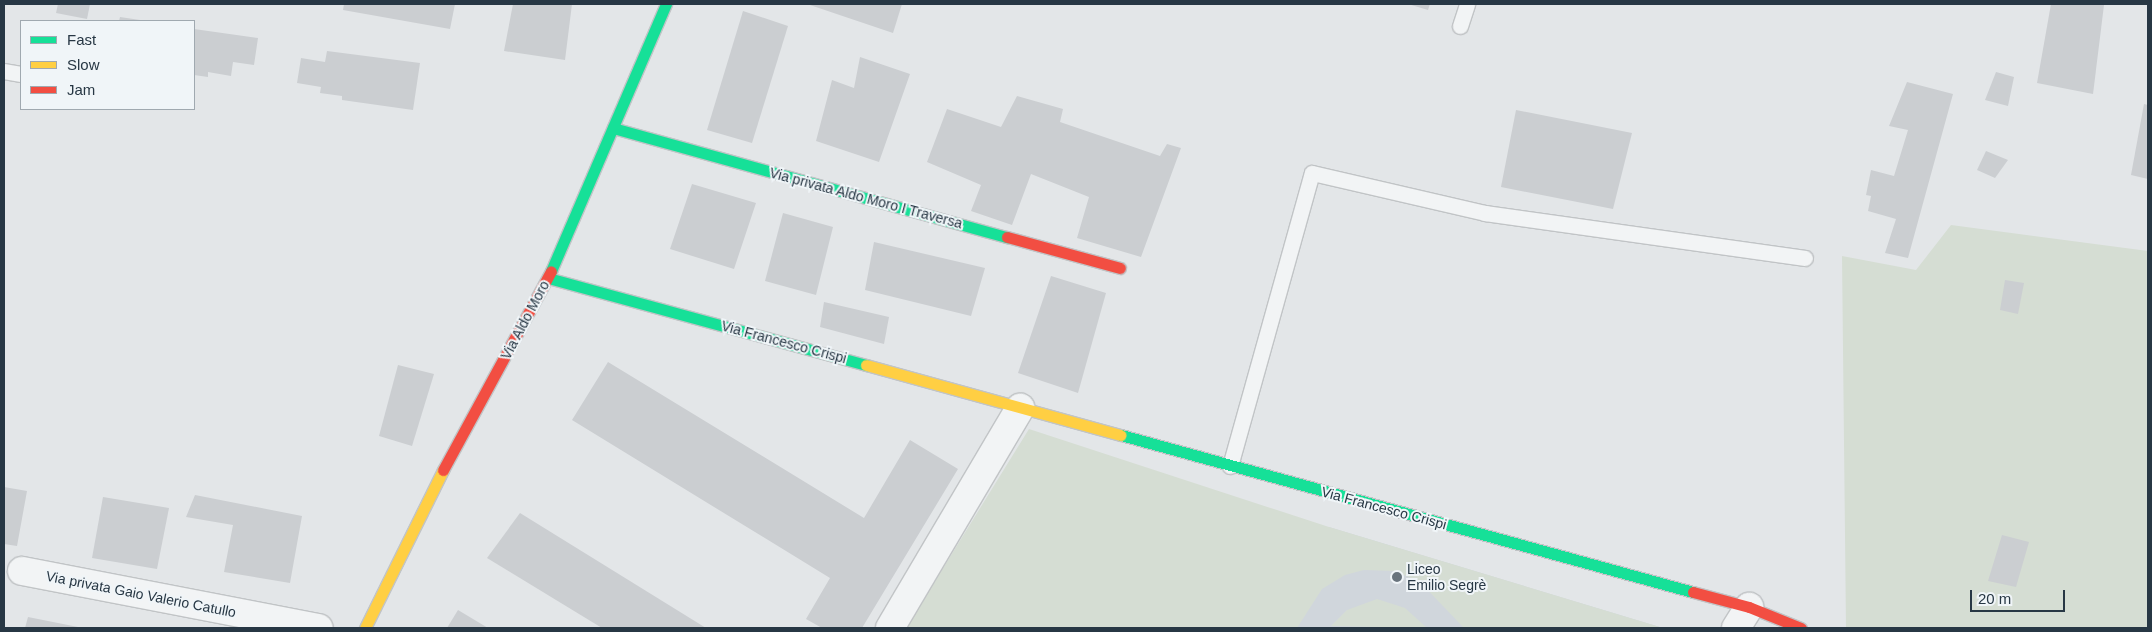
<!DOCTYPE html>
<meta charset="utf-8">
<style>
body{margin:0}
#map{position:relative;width:2152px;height:632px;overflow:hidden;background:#e3e6e8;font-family:Arial,sans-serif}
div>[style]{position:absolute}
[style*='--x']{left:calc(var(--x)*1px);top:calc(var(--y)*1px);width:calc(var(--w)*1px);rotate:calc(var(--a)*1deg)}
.built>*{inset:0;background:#d0d6dc}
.green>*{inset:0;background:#d5ddd3}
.building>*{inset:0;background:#cbced1}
.roads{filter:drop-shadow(1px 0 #c1c4c6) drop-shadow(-1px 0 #c1c4c6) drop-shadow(0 1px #c1c4c6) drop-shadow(0 -1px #c1c4c6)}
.lane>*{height:15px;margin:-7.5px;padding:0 7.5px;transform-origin:7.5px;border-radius:7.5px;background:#f2f4f5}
.street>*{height:28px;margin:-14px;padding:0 14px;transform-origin:14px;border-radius:14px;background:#f2f4f5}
.fast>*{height:11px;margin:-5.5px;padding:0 5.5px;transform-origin:5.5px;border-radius:5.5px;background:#16e098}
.slow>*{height:11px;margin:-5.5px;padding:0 5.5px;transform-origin:5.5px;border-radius:5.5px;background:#ffcf43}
.jam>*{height:11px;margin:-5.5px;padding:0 5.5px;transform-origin:5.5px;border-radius:5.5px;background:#f24e42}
.dots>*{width:14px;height:14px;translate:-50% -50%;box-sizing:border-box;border:2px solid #f0f5f8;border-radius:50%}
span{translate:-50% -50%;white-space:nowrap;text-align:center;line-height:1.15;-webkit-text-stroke:4px #f0f5f8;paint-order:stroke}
.street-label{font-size:14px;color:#273744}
.poi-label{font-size:14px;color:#273744}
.left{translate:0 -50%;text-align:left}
.frame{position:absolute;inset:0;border:5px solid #273744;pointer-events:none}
.legend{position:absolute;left:20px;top:20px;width:175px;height:90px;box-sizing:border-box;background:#f0f5f8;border:1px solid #a0a9b0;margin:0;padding:6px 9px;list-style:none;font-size:15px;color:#273744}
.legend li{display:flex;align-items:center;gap:10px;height:25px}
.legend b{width:25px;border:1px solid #a0a9b0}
.scale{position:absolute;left:1970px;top:590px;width:95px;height:22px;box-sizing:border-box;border:2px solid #273744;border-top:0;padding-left:6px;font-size:15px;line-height:18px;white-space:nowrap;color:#273744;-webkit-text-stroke:4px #f0f5f8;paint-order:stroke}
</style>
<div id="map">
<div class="built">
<i style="clip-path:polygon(1329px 527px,1663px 628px,1268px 628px)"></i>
</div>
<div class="green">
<i style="clip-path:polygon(1951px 225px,2148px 251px,2148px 628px,1846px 628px,1842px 256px,1916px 270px)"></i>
<i style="clip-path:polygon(1029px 429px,1329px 527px,1663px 628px,1464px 628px,1419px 581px,1393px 571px,1364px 570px,1345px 575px,1322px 589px,1297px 628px,906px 628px)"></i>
<i style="clip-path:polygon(1377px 599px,1405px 608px,1427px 628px,1331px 626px,1347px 610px)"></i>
</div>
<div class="building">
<i style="clip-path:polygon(58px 4px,90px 4px,87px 19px,56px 13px)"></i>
<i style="clip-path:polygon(344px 4px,455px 4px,450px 29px,343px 10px)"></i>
<i style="clip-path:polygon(513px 4px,572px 4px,565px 60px,504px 51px)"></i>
<i style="clip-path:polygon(807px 4px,902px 4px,893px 33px)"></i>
<i style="clip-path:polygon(1408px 4px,1430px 4px,1428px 10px)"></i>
<i style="clip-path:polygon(2051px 4px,2104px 5px,2093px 94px,2037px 83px)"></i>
<i style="clip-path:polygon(743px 11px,788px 26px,752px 143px,707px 130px)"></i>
<i style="clip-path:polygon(120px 17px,140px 20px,140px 21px,119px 21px)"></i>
<i style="clip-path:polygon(194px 29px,258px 38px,254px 65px,233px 62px,231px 76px,208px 72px,208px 77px,194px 75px)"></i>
<i style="clip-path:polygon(327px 51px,420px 63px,413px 110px,342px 100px,342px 96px,320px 93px,321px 87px,297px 83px,301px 58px,325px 62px)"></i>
<i style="clip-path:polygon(860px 57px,910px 74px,879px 162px,816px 141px,832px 80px,854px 88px)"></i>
<i style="clip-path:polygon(1996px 72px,2014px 77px,2008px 106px,1985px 100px)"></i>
<i style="clip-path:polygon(1907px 82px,1953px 94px,1908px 258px,1885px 253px,1896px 219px,1868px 211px,1871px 196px,1866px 195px,1871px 170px,1894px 176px,1908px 130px,1889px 126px)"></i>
<i style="clip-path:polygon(1017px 96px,1063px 109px,1060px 122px,1160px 156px,1167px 144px,1181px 148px,1141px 257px,1077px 238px,1089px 197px,1031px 174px,1012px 225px,971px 211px,981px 185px,927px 162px,947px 109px,1001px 127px)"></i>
<i style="clip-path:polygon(2144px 104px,2148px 105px,2148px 179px,2131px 175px)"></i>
<i style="clip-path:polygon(1516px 110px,1632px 133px,1613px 209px,1501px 187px)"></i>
<i style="clip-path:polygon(1986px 151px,2008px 160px,1995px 178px,1977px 170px)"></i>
<i style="clip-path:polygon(692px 184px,756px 203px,734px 269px,670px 249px)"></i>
<i style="clip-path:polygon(783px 213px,833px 227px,816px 295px,765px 281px)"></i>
<i style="clip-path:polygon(874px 242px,985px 268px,971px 316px,865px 290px)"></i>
<i style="clip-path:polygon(1051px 276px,1106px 293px,1078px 393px,1018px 373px)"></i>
<i style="clip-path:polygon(2005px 280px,2024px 283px,2018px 314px,2000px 310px)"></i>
<i style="clip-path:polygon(824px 302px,889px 317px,884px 344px,820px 327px)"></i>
<i style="clip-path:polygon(608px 362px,864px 518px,910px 440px,958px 469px,862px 628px,822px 628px,806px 619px,830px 578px,572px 420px)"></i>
<i style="clip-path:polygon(398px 365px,434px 374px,412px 446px,379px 436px)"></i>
<i style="clip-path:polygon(4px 487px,27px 491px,17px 546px,4px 544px)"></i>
<i style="clip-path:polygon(195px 495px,302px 516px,290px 583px,224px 572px,233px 525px,186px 517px)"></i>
<i style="clip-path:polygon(103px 497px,169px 508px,157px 569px,92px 558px)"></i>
<i style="clip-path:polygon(520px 513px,706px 628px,602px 628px,487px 558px)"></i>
<i style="clip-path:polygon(2002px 535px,2029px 542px,2016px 587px,1988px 581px)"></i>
<i style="clip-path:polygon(458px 610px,488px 628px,447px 628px)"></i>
<i style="clip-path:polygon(28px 617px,78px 627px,78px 628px,25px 628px)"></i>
</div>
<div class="roads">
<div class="lane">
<i style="--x:1460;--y:26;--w:23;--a:-72"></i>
<i style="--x:4;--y:71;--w:17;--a:10"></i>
<i style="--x:1230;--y:466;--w:304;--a:-74.4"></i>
<i style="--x:1312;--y:173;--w:178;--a:13"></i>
<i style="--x:1485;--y:213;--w:323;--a:8"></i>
</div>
<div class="street">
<i style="--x:22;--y:571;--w:302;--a:10.9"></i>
<i style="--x:890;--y:628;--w:256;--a:-59.4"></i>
<i style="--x:1736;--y:628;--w:25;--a:-58"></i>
</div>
<div class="fast">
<i style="--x:613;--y:128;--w:409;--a:15.5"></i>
<i style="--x:551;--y:271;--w:291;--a:-66.7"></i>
<i style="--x:548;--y:278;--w:330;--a:15.3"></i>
<i style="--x:1121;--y:435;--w:593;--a:15.35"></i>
</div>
<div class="slow">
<i style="--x:866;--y:365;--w:264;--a:15.4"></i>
<i style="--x:365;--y:628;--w:176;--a:-63.7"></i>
</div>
<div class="jam">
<i style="--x:1007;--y:237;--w:117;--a:15.3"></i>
<i style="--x:443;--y:470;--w:226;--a:-61.5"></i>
<i style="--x:1693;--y:592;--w:58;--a:15"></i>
<i style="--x:1749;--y:607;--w:56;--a:22"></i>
</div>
</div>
<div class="dots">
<i style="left:1397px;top:577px;background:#69747d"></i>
</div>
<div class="street-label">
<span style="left:866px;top:198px;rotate:15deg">Via privata Aldo Moro I Traversa</span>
<span style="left:525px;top:320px;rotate:-62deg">Via Aldo Moro</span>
<span style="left:784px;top:342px;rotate:15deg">Via Francesco Crispi</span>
<span style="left:1384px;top:508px;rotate:15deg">Via Francesco Crispi</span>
<span style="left:141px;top:594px;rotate:11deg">Via privata Gaio Valerio Catullo</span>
</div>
<div class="poi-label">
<span class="left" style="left:1407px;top:577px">Liceo<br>Emilio Segrè</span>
</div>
<div class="frame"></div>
<ul class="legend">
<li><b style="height:6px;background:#16e098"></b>Fast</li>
<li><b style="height:6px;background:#ffcf43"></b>Slow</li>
<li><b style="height:6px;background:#f24e42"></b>Jam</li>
</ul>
<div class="scale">20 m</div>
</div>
